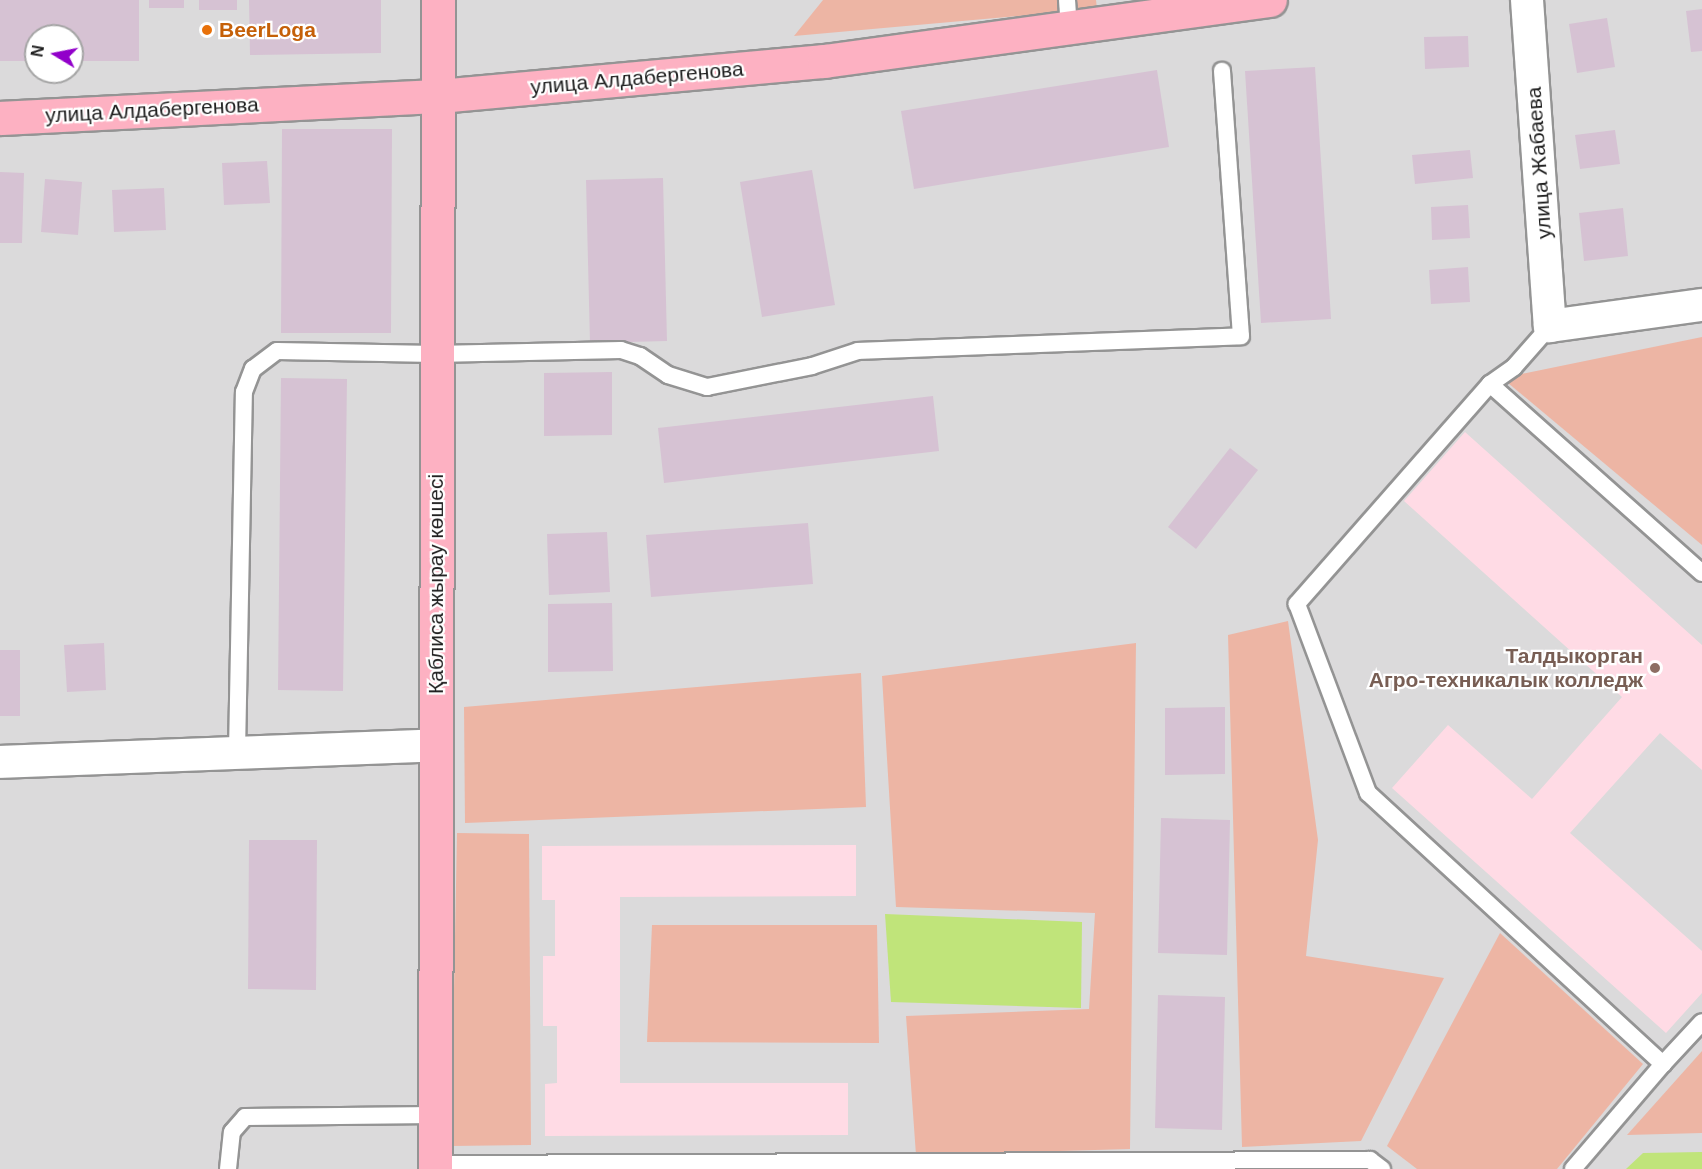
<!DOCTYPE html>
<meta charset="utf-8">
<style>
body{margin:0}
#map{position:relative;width:1702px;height:1169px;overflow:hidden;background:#efe2ea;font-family:Arial,sans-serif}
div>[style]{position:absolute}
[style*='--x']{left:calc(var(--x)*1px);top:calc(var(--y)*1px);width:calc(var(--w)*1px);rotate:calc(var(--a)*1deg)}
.residential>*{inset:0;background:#dbdadb}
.education>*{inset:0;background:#ffdbe5}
.grass>*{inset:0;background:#edb5a4}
.pitch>*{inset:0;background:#c0e47a}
.building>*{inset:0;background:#d6c2d3}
.roads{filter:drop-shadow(2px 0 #949494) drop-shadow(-2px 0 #949494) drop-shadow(0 2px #949494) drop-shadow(0 -2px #949494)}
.lane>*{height:16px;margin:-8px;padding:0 8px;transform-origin:8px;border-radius:8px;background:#fff}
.street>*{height:32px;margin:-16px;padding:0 16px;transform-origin:16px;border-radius:16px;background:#fff}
.secondary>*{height:33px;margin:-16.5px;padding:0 16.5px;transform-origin:16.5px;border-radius:16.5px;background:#fdb1c2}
.dots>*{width:16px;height:16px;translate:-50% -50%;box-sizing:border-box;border:3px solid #fff;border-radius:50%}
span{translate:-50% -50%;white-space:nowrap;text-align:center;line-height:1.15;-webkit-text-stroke:4.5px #fff;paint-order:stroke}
.food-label{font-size:21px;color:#c56008;font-weight:700}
.left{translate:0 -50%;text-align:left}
.street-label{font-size:21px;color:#1d1d1d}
.education-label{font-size:21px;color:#785e54;font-weight:700}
.right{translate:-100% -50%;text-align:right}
.north{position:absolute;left:24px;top:24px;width:60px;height:60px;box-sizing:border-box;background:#fff;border:2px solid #a5a5a5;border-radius:50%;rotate:280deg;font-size:16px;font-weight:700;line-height:24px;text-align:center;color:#1d1d1d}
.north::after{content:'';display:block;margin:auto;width:21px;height:27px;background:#9200ca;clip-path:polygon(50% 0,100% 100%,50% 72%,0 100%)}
</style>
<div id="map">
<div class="residential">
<i style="clip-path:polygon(evenodd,0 0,1702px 0,1702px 1169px,0 1169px,0 0,36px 36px,72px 36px,72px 72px,36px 72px,36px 36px)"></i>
</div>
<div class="education">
<i style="clip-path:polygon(1465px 432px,1702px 645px,1702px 770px,1660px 733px,1570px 833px,1702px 951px,1702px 993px,1666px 1033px,1392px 788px,1448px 725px,1532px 799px,1622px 697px,1404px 501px)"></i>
<i style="clip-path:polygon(856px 845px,856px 896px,620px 897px,620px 1083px,848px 1083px,848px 1135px,545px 1136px,545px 1084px,557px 1083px,557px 1026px,543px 1026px,543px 956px,555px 956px,555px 900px,542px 900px,542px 846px)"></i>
</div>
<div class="grass">
<i style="clip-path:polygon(823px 0,1096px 0,1097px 9px,794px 36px)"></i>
<i style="clip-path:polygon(1702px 337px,1702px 545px,1502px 378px)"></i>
<i style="clip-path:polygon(1288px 621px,1318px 840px,1306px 956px,1444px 978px,1361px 1141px,1242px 1147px,1228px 635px)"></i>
<i style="clip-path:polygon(1136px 643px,1130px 1149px,916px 1155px,906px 1016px,1089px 1009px,1095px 913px,896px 907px,882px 676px)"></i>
<i style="clip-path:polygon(861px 673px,866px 807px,465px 823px,464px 707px)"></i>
<i style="clip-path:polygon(457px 833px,529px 834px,531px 1145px,451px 1146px)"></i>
<i style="clip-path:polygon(652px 925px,877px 925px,879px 1043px,647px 1042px)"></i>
<i style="clip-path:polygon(1500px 933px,1643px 1064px,1557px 1169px,1417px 1169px,1387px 1146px)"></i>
<i style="clip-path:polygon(1702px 1051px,1702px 1133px,1627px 1135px)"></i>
</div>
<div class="pitch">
<i style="clip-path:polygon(885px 914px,1082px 922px,1081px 1008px,891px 1002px)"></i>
<i style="clip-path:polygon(1702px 1152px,1702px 1169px,1626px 1169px,1643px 1153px)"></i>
</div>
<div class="building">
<i style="clip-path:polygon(0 0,139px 0,139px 61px,72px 61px,72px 36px,36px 36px,36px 61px,0 61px)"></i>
<i style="clip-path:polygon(149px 0,184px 0,184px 8px,149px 8px)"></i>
<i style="clip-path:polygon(199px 0,237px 0,237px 10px,199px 10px)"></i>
<i style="clip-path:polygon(249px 0,381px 0,381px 53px,250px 55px)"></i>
<i style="clip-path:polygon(1702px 9px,1702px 51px,1691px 52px,1686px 11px)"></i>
<i style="clip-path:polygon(1607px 18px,1615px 67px,1577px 73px,1569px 24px)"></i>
<i style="clip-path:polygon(1468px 36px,1469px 67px,1425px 69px,1424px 37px)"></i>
<i style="clip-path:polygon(1315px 67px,1331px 319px,1261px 323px,1245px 71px)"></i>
<i style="clip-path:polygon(1157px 70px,1169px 147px,914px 189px,901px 111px)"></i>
<i style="clip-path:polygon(282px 129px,392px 129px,391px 333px,281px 333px)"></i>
<i style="clip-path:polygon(1615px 130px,1620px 164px,1580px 169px,1575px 135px)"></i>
<i style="clip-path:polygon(1470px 150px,1473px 178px,1415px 184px,1412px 155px)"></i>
<i style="clip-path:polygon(267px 161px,270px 203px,224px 205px,222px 163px)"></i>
<i style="clip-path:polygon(812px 170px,835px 305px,762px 317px,740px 182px)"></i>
<i style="clip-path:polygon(0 172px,24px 173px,22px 243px,0 243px)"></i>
<i style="clip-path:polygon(663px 178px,667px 341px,590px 343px,586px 180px)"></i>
<i style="clip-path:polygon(45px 179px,82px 182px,78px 235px,41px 232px)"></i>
<i style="clip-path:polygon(164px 188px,166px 230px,114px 232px,112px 190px)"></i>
<i style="clip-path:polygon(1468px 205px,1470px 238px,1432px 240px,1431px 207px)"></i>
<i style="clip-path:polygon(1623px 208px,1628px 256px,1584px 261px,1579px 213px)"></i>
<i style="clip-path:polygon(1468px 267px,1470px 302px,1431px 304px,1429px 270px)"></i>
<i style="clip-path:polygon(612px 372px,612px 435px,544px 436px,544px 373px)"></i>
<i style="clip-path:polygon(281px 378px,347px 379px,343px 691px,278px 690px)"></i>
<i style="clip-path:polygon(933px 396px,939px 451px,664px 483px,658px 428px)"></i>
<i style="clip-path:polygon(1230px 448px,1258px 470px,1196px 549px,1168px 527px)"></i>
<i style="clip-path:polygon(808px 523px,813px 584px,651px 597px,646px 535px)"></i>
<i style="clip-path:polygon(607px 532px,610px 592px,549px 595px,547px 534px)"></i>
<i style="clip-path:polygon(612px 603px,613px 671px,548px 672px,548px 604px)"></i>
<i style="clip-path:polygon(104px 643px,106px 690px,67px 692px,64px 645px)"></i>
<i style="clip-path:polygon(0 650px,20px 650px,20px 716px,0 716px)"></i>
<i style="clip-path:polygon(1225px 707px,1225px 774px,1165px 775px,1165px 708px)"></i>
<i style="clip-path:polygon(1161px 818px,1230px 820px,1227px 955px,1158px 953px)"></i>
<i style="clip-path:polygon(249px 840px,317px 840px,316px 990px,248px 989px)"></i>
<i style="clip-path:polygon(1158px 995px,1225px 997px,1222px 1130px,1155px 1128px)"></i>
</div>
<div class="roads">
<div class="lane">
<i style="--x:1067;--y:0;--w:27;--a:86"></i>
<i style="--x:1490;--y:384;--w:29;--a:-35"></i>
<i style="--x:1514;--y:367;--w:55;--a:-48.7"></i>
<i style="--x:1702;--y:573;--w:284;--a:-138.3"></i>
<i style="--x:1490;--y:384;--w:293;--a:131.3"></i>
<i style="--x:1297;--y:604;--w:202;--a:69.4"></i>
<i style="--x:1368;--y:793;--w:401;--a:42.6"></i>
<i style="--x:1663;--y:1064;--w:57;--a:-47.1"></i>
<i style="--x:237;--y:752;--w:360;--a:-88.9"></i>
<i style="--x:244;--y:392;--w:25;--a:-69"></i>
<i style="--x:253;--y:369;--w:30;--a:-37"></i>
<i style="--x:277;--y:351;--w:158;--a:1.1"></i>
<i style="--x:435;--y:354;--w:186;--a:-1.2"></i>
<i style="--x:621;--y:350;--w:20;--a:18"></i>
<i style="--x:640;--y:356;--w:34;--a:34"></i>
<i style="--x:668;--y:375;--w:41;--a:17.1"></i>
<i style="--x:707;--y:387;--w:107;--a:-11.3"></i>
<i style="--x:812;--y:366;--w:48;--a:-18.1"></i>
<i style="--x:858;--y:351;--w:383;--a:-2.2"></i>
<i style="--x:1241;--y:336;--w:266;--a:-94.1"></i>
<i style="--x:435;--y:1164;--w:935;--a:-0.25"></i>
<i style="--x:1370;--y:1160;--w:15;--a:37"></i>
<i style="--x:228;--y:1169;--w:37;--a:-84"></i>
<i style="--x:232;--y:1132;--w:20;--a:-49"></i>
<i style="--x:245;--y:1117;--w:190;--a:-0.6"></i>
<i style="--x:1573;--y:1169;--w:138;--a:-49.4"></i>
</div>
<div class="street">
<i style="--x:1527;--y:0;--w:327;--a:86"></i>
<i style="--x:1550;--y:326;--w:153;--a:-7.9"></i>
<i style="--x:0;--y:762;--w:436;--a:-2.2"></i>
</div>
<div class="secondary">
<i style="--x:0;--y:118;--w:440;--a:-2.9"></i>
<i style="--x:439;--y:96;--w:387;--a:-5.2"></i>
<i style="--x:824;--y:61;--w:450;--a:-7.8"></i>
<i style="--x:435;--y:1169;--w:1169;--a:-89.85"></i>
</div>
</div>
<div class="dots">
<i style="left:207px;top:30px;background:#e8710a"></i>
<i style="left:1655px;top:668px;background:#8d6e63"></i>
</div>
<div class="food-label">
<span class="left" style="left:219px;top:30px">BeerLoga</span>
</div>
<div class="street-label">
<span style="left:637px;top:78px;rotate:-5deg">улица Алдабергенова</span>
<span style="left:152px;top:110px;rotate:-3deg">улица Алдабергенова</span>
<span style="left:1539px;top:163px;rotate:-94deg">улица Жабаева</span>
<span style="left:436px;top:584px;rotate:-90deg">Қаблиса жырау көшесі</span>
</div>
<div class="education-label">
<span class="right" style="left:1643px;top:668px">Талдыкорган<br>Агро-техникалык колледж</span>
</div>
<div class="north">N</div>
</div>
